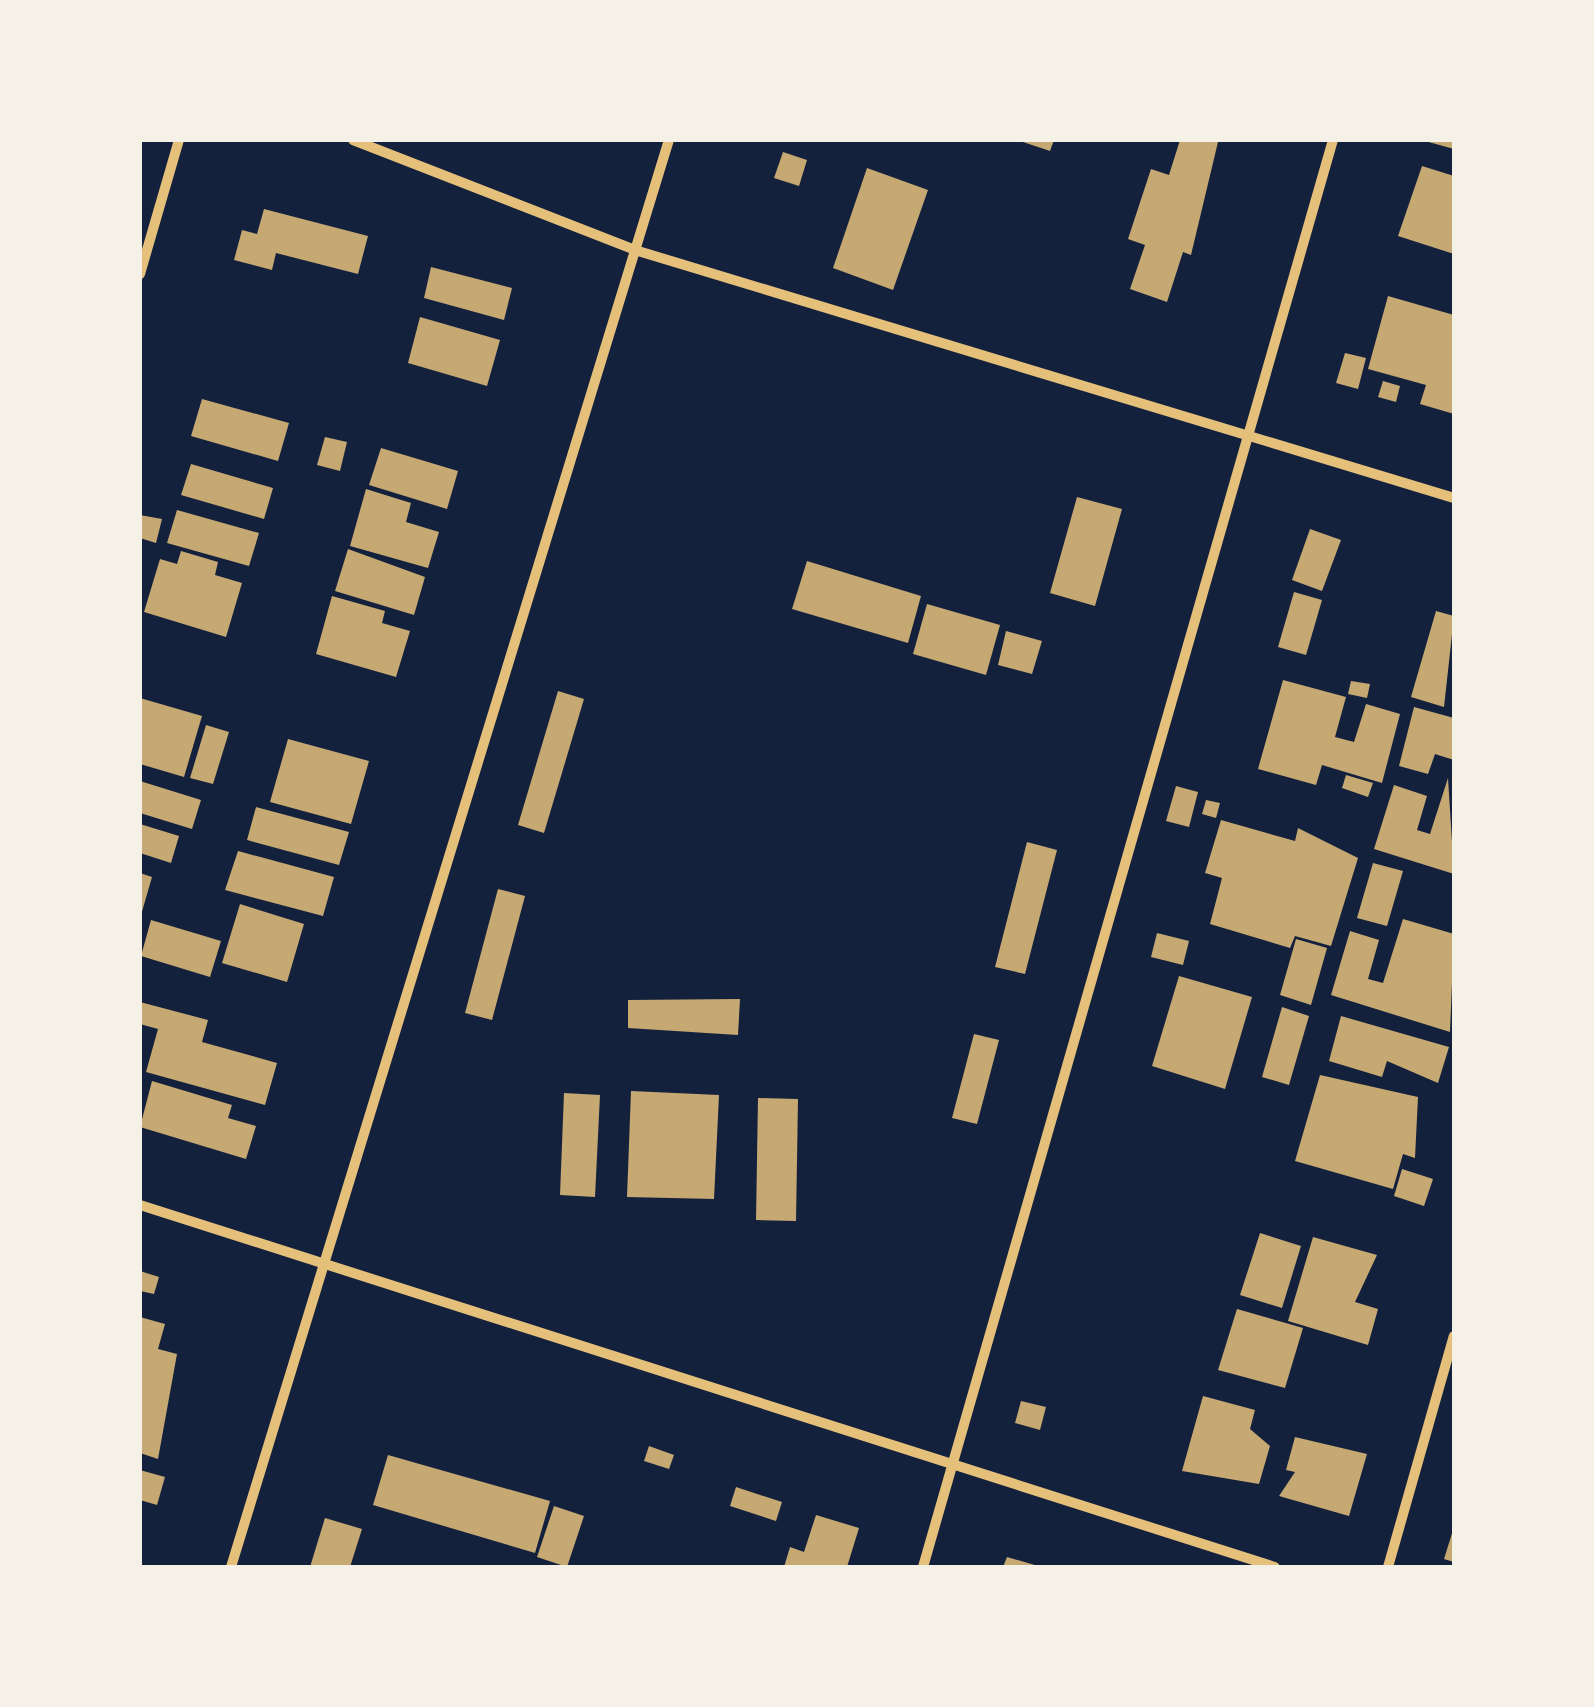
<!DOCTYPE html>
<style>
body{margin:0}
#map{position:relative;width:1594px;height:1707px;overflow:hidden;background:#14213d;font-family:"Exo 2",sans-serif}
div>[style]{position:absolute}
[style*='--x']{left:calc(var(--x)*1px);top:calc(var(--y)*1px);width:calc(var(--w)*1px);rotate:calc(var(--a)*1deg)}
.building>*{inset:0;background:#c6a872}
.minor>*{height:10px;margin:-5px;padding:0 5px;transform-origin:5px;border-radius:5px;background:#e5c07b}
span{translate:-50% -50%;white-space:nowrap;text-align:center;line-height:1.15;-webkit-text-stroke:10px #f6f1e7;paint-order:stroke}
.frame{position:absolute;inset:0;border:142px solid #f6f1e7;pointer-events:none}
</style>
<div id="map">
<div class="building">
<i style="clip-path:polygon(1017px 140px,1054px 140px,1050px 151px)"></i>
<i style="clip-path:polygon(1180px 140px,1218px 142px,1191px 255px,1183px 252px,1167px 302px,1130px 289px,1145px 245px,1128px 239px,1151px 169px,1169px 175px)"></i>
<i style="clip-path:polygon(1425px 140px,1454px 140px,1454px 149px,1425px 141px)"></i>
<i style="clip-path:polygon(783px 152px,807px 160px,799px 186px,774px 178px)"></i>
<i style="clip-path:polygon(1422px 166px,1454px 176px,1454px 254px,1398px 236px)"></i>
<i style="clip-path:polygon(867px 168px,928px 190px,893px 290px,833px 268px)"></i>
<i style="clip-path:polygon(264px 209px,368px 236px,358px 274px,276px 253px,272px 270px,234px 260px,242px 230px,257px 234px)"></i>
<i style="clip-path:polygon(431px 267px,512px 288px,504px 320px,424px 298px)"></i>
<i style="clip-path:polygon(1388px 296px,1454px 315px,1454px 414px,1420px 404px,1426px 385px,1368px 369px)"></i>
<i style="clip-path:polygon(420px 317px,500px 340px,487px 386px,408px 363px)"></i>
<i style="clip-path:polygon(1345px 353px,1366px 358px,1358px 389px,1336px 383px)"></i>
<i style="clip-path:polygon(1383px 381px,1400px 386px,1396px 402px,1378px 397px)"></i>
<i style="clip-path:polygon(202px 399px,289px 423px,278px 461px,191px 436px)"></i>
<i style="clip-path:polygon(325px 437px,347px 442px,340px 471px,317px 465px)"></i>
<i style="clip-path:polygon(381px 448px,458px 471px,447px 509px,369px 485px)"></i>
<i style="clip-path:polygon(191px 464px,273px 488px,264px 519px,181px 495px)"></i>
<i style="clip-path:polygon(366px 489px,411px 503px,406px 522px,439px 532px,428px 568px,350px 546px)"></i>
<i style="clip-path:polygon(1077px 497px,1122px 509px,1095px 606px,1050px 593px)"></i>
<i style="clip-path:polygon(177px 510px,259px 533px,249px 566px,167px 543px)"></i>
<i style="clip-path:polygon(140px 515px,162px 519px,156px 543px,140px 538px)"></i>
<i style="clip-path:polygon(1310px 529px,1341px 540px,1322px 591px,1292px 580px)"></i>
<i style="clip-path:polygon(348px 549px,425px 577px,414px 615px,335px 591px)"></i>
<i style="clip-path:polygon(181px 551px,218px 562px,215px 575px,242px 583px,226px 637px,144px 612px,160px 559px,177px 564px)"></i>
<i style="clip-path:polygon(807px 561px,921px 596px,908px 643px,792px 609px)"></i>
<i style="clip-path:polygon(1294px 592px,1322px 600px,1306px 655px,1278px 647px)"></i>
<i style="clip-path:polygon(332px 596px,385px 611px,382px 623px,410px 631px,396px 677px,316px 654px)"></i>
<i style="clip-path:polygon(927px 604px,1000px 625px,986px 675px,913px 654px)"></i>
<i style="clip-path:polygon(1436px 611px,1454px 616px,1444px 707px,1411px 697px)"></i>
<i style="clip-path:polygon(1006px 631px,1042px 641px,1032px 674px,998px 665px)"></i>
<i style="clip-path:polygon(1283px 680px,1346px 697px,1335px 737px,1354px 742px,1366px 704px,1400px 714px,1382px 783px,1322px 765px,1316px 785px,1258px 769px)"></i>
<i style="clip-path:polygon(1351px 681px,1370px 684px,1367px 698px,1348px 694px)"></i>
<i style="clip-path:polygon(558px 691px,584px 699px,544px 833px,518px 825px)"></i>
<i style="clip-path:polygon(140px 698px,202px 716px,184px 777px,140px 764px)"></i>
<i style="clip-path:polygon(1414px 707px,1454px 718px,1454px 760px,1435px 754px,1428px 774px,1399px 766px)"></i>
<i style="clip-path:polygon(206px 725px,229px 732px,213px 784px,190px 778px)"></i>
<i style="clip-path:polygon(288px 739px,369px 761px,351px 824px,270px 802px)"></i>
<i style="clip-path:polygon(1346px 775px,1373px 783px,1368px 797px,1342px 788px)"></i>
<i style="clip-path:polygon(1448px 778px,1454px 874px,1374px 849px,1394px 785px,1427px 796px,1417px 830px,1430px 834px)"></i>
<i style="clip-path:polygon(140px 781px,201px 800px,192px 829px,140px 813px)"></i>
<i style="clip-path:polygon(1176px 786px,1198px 792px,1189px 827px,1166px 821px)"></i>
<i style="clip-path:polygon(1206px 800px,1220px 803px,1216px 818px,1202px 814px)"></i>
<i style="clip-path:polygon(256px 807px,349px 832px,339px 865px,247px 840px)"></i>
<i style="clip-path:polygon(1221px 820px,1295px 841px,1298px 828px,1358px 858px,1331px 946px,1295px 936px,1290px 948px,1210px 924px,1222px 878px,1205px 873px)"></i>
<i style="clip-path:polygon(140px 824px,179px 836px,171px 863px,140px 853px)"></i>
<i style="clip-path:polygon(1027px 842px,1057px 850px,1025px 974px,995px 967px)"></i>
<i style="clip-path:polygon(238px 851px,334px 877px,323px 916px,225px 890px)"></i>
<i style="clip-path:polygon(1373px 863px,1403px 871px,1387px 926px,1357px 918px)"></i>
<i style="clip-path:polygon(140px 873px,152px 877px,141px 915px,140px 915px)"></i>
<i style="clip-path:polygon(498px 889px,525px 896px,492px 1020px,465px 1013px)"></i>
<i style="clip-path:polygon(240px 904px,304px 924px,287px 982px,222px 963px)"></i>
<i style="clip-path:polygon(1403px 919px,1454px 934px,1450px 1032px,1331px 995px,1350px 931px,1379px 940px,1368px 979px,1383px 983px)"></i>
<i style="clip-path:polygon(151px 920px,221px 941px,210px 977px,141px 956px)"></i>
<i style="clip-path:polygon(1157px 933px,1189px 941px,1183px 965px,1151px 957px)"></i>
<i style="clip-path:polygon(1296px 939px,1327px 948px,1311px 1005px,1280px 995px)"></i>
<i style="clip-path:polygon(1179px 976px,1252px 997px,1225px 1089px,1152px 1066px)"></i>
<i style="clip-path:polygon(740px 999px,738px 1035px,628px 1028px,628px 1000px)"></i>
<i style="clip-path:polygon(140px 1002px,208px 1020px,202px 1042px,277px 1063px,265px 1105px,146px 1072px,158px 1029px,140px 1024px)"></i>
<i style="clip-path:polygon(1282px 1007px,1309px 1016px,1289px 1085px,1262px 1077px)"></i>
<i style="clip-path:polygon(1341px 1016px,1449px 1047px,1438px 1083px,1387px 1061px,1382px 1077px,1329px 1061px)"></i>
<i style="clip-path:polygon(974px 1034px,999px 1040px,977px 1124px,952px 1118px)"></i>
<i style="clip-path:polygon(1320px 1075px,1418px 1097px,1415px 1158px,1403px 1154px,1393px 1189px,1295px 1161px)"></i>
<i style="clip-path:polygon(152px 1081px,232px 1105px,228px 1118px,256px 1126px,246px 1159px,140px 1127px)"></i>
<i style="clip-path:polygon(631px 1091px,719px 1095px,714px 1199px,627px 1197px)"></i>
<i style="clip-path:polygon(564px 1093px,600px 1095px,595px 1197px,560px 1195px)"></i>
<i style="clip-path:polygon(758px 1098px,798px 1099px,796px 1221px,756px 1220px)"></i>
<i style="clip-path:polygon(1402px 1169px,1433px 1179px,1424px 1206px,1394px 1196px)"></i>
<i style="clip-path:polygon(1260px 1233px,1301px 1246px,1282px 1308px,1240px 1295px)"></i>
<i style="clip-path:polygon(1313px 1237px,1377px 1255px,1355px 1302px,1378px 1309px,1368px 1345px,1288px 1321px)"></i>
<i style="clip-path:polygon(140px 1271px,159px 1277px,154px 1294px,140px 1291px)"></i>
<i style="clip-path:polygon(1237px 1309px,1303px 1328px,1285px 1388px,1218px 1370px)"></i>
<i style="clip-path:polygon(140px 1317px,165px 1324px,158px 1349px,177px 1354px,158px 1459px,140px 1453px)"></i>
<i style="clip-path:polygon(1203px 1396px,1255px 1410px,1250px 1429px,1270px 1446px,1259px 1484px,1182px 1471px)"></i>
<i style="clip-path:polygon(1021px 1401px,1046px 1407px,1040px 1430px,1015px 1423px)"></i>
<i style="clip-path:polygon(1295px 1437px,1367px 1454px,1349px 1516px,1279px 1496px,1295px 1472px,1286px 1470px)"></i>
<i style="clip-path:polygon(649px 1446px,674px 1455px,669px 1469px,644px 1461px)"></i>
<i style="clip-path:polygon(388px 1455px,550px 1501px,535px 1553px,373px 1505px)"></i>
<i style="clip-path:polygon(140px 1470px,165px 1477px,157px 1505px,140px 1500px)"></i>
<i style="clip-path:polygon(736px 1487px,782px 1502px,776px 1521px,730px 1506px)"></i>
<i style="clip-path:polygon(554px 1506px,584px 1516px,567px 1567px,537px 1557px)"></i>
<i style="clip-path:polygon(816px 1515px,859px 1528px,847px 1567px,784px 1567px,790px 1547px,804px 1552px)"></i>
<i style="clip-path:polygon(325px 1518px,362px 1529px,350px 1567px,310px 1567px)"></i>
<i style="clip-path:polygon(1454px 1527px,1454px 1562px,1444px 1559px)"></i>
<i style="clip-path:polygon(1007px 1557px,1038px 1566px,1038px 1567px,1003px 1567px)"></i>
</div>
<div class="minor">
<i style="--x:353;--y:140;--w:306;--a:21.3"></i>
<i style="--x:638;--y:251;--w:853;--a:16.84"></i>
<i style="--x:140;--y:274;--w:140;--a:-73.8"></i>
<i style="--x:140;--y:1205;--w:1191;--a:17.69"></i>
<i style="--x:231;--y:1567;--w:1493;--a:-72.94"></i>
<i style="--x:923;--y:1567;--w:1485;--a:-73.97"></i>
<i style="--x:1388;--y:1567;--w:240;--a:-74.1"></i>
</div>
<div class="frame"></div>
</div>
